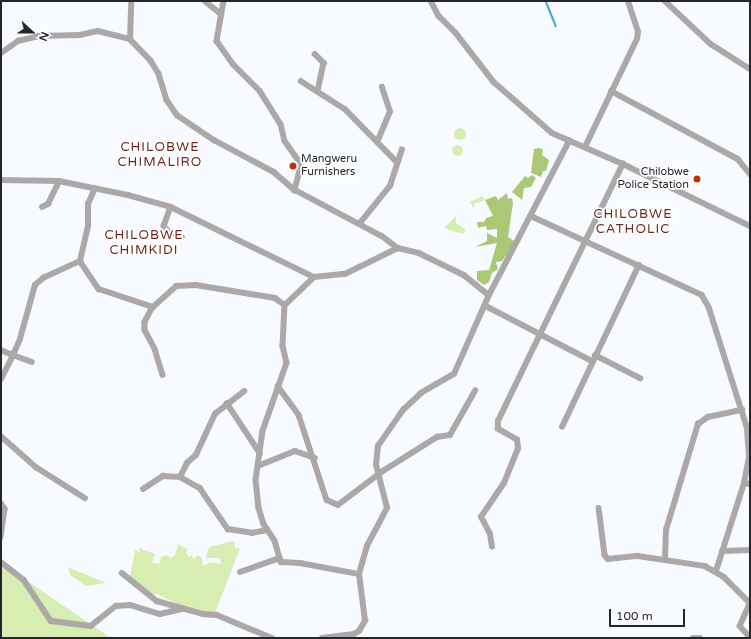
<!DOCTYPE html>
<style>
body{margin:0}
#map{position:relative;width:751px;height:639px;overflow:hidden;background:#f7fafe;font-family:"Varela Round",sans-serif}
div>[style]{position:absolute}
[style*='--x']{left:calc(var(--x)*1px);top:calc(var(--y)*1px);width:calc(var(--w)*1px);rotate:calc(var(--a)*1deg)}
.green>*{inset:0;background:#d6eeb1}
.round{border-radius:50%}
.forest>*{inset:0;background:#abc877}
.stream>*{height:1.5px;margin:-0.75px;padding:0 0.75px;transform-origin:0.75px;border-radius:0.75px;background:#39abce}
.minor>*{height:5.5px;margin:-2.75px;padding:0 2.75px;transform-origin:2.75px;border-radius:2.75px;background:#aca8a8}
.dots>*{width:11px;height:11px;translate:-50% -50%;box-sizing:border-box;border:2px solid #fff;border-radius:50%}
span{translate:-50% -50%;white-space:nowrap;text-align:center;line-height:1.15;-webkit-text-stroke:3.5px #fff;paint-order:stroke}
.poi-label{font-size:11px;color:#252629}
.left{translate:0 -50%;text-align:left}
.right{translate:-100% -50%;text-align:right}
.quarter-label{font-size:13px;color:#6d2a1b;letter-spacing:1px}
.frame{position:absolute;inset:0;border:2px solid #252629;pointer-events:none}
.north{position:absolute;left:12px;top:12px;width:40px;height:40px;-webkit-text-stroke:3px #fff;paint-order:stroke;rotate:111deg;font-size:11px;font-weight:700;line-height:16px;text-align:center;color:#252629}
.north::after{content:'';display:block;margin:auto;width:14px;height:18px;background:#252629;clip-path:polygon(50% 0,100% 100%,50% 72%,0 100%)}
.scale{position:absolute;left:609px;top:609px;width:76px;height:18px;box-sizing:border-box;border:2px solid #252629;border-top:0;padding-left:5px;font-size:12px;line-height:14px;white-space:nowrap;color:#252629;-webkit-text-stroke:3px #fff;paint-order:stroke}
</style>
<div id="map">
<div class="green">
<i class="round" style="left:454px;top:128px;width:12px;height:12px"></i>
<i class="round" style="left:451.5px;top:144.5px;width:11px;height:11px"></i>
<i style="clip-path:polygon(482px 196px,485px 200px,474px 204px,475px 210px,470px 202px)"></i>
<i style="clip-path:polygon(456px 216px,456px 223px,466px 230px,463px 234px,444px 228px)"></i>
<i style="clip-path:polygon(234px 541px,235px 548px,240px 548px,213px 618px,203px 617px,157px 594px,148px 594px,130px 578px,135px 549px,140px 553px,139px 548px,155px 554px,152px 563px,159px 564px,161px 557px,167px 555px,171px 558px,175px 555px,178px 544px,188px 550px,186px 553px,189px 557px,192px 555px,193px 559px,198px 555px,202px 558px,203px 566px,210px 562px,221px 564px,220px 558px,206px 558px,209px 547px)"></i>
<i style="clip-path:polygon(1px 562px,43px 592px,111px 638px,1px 638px)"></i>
<i style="clip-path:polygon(68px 567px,106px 583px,86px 586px,70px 575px)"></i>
</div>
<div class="forest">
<i style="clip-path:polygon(539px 148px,543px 149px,542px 155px,549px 160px,546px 171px,543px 171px,541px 177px,531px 173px,534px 149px)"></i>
<i style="clip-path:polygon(532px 175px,536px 178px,531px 187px,524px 188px,522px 200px,512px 192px,525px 176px,528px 178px)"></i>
<i style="clip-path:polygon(507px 193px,508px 199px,512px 198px,513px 203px,508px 237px,514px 241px,509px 256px,506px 255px,502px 261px,496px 262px,498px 269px,492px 273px,489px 282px,484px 285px,477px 280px,477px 271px,489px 270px,497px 243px,475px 247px,487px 241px,487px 233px,497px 238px,497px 229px,487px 230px,486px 226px,478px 228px,477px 222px,484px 222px,486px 218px,493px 216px,485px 200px,496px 196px,498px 200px)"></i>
</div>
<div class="stream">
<i style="--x:546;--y:1;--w:27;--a:68"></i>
</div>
<div class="minor">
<i style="--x:205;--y:1;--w:21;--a:39"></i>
<i style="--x:224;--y:1;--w:41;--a:99.9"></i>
<i style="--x:217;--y:41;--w:28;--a:55"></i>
<i style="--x:233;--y:64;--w:38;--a:45"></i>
<i style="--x:260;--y:91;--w:39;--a:58"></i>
<i style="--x:281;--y:124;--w:17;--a:77"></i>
<i style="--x:285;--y:141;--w:24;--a:55"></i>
<i style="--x:299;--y:161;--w:10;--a:84"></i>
<i style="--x:300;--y:171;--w:20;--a:105"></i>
<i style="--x:431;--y:1;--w:17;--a:62"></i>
<i style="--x:439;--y:16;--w:24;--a:45"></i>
<i style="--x:456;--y:33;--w:62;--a:52.2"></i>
<i style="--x:494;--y:82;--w:77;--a:41.3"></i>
<i style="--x:552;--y:133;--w:77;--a:23.6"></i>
<i style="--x:623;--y:164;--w:141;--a:26"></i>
<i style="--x:665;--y:1;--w:63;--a:43.1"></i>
<i style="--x:711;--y:44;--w:46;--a:32.7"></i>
<i style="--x:130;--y:39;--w:38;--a:-88"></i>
<i style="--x:1;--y:53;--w:21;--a:-35"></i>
<i style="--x:18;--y:41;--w:22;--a:-13"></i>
<i style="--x:39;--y:36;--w:41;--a:-1.4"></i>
<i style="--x:80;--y:35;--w:18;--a:-13"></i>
<i style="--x:98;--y:31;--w:33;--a:14"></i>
<i style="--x:130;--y:39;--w:30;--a:46"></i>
<i style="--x:151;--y:61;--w:15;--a:58"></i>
<i style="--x:159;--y:74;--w:27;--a:73"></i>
<i style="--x:167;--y:100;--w:18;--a:56"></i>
<i style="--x:177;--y:115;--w:45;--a:34"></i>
<i style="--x:214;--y:140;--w:68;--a:28.1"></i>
<i style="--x:274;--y:172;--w:28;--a:41"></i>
<i style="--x:295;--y:190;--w:98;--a:27.9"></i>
<i style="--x:382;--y:236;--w:20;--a:37"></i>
<i style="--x:315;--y:54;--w:13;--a:45"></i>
<i style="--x:324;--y:63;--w:29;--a:102"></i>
<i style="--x:301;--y:81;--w:52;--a:32.5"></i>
<i style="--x:345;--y:109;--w:74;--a:45.5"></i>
<i style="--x:611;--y:91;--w:144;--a:28.2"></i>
<i style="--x:738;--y:159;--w:19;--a:51"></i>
<i style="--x:378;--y:140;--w:30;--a:-67"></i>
<i style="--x:390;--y:112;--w:26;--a:-108"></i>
<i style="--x:585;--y:147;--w:120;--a:-64.3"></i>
<i style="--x:637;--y:39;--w:7;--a:-82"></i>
<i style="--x:638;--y:32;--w:33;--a:-108"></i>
<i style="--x:1;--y:180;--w:58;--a:1"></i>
<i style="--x:59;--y:181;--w:70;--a:11.5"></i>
<i style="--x:128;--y:195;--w:45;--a:15.6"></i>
<i style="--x:171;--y:207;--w:159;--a:26.1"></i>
<i style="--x:314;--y:277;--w:31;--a:-6"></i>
<i style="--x:345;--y:274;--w:59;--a:-26.1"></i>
<i style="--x:398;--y:248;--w:22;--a:13"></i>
<i style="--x:419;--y:253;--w:50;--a:26.1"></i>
<i style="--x:464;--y:275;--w:32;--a:39"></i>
<i style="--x:42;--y:207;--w:7;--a:-27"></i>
<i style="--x:48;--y:204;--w:25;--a:-64"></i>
<i style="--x:171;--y:207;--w:20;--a:110"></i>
<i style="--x:164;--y:226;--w:6;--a:51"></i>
<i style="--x:168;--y:231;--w:15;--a:23"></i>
<i style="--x:531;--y:216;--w:188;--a:24.8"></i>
<i style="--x:702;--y:295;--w:14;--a:60"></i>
<i style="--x:709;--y:307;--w:126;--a:72.4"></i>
<i style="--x:360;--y:223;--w:48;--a:-51"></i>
<i style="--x:390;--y:186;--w:38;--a:-72"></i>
<i style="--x:80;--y:261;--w:34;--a:56"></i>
<i style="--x:99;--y:289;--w:57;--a:18.4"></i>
<i style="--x:153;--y:307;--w:17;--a:118"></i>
<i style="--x:145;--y:322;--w:8;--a:90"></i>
<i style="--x:145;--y:330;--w:21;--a:62"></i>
<i style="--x:155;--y:349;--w:27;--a:73"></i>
<i style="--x:80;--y:261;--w:36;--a:-77"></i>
<i style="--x:88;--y:226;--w:22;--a:-90"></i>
<i style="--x:88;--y:204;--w:17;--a:-66"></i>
<i style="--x:285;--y:305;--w:40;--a:-44"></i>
<i style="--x:486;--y:306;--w:119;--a:27.4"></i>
<i style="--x:153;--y:307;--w:31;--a:-42"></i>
<i style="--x:176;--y:286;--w:20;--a:-3"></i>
<i style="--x:196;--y:285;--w:80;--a:9.3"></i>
<i style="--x:275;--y:298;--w:12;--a:35"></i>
<i style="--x:285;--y:305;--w:41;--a:92.8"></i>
<i style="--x:283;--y:346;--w:17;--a:77"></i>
<i style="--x:287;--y:363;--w:72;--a:109.4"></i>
<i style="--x:263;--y:431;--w:49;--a:98.1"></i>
<i style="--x:256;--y:480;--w:28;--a:84"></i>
<i style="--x:259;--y:508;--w:17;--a:73"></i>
<i style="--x:264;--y:524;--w:20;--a:57"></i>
<i style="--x:275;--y:541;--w:22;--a:74"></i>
<i style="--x:281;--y:562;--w:19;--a:3"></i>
<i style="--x:300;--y:563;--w:60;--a:10.6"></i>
<i style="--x:1;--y:350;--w:13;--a:23"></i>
<i style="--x:13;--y:355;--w:17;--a:-66"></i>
<i style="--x:20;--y:339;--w:56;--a:-74.5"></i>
<i style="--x:35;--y:285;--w:11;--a:-41"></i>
<i style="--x:43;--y:278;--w:41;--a:-24.7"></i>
<i style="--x:595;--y:355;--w:51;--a:27.1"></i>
<i style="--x:1;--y:379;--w:27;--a:-63"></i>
<i style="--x:13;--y:355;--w:20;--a:20"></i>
<i style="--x:278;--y:386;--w:36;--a:54"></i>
<i style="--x:299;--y:415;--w:89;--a:71.8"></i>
<i style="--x:327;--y:500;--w:12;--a:24"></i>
<i style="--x:338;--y:505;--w:56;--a:-37.1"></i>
<i style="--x:383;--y:471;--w:64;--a:-32.2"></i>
<i style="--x:437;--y:437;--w:13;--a:-9"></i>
<i style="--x:450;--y:435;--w:51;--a:-60.4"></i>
<i style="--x:227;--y:403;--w:60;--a:56.6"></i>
<i style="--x:562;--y:427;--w:179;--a:-64.6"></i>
<i style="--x:1;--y:436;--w:47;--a:41.5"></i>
<i style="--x:36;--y:467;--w:58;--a:32.3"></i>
<i style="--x:258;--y:466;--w:40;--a:-22"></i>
<i style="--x:295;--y:451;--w:21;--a:19"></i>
<i style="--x:180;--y:477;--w:16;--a:-63"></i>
<i style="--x:187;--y:463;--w:12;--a:-42"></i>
<i style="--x:196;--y:455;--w:45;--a:-65.1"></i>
<i style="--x:215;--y:414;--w:37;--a:-38"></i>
<i style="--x:744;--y:483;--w:6;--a:9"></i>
<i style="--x:143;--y:489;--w:24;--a:-33"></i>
<i style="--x:163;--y:476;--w:17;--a:3"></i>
<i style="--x:180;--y:477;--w:23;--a:29"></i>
<i style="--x:200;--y:488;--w:50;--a:55.7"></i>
<i style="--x:228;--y:529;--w:24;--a:9"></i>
<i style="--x:252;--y:533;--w:15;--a:-11"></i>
<i style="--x:1;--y:503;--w:7;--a:56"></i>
<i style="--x:5;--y:509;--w:29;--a:98"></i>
<i style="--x:599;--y:508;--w:47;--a:82.7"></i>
<i style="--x:605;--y:555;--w:5;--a:53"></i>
<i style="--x:608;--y:559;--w:30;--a:-6"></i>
<i style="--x:638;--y:556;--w:68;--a:8.5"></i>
<i style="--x:705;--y:566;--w:22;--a:30"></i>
<i style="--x:724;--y:577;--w:37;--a:45"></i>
<i style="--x:492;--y:547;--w:13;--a:-99"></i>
<i style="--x:490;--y:534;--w:19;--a:-118"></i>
<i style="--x:481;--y:517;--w:41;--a:-55.9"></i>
<i style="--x:504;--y:483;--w:37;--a:-68"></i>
<i style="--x:518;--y:449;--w:9;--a:-96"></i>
<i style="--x:517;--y:440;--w:22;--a:-150"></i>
<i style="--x:498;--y:429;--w:8;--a:-90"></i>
<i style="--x:498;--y:421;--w:286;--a:-64.1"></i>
<i style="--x:722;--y:551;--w:28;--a:-2"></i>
<i style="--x:665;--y:558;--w:28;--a:-88"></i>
<i style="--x:666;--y:530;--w:111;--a:-73.2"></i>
<i style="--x:698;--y:424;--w:12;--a:-35"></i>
<i style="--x:708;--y:417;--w:35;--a:-12"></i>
<i style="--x:1;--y:562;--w:29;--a:38"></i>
<i style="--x:24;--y:580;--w:49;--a:56.6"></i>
<i style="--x:51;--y:621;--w:40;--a:7.1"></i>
<i style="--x:91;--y:626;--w:32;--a:-39"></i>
<i style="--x:116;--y:606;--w:14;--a:-4"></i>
<i style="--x:130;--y:605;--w:31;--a:17"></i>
<i style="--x:160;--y:614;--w:23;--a:-13"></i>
<i style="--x:716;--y:571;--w:92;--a:-72.3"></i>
<i style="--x:744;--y:483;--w:26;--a:-79"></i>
<i style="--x:749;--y:457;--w:30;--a:-94"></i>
<i style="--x:747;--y:427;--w:3;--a:-18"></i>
<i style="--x:240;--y:572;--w:42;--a:-19.3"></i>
<i style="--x:122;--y:573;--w:45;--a:38.7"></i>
<i style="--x:157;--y:601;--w:48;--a:15.8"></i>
<i style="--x:203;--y:614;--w:14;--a:4"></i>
<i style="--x:217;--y:615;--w:60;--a:22.7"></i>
<i style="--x:750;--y:604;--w:24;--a:114"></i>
<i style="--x:740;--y:626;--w:15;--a:48"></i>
<i style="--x:322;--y:638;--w:32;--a:-7"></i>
<i style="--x:354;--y:634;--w:6;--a:-31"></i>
<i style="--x:359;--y:631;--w:12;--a:-59"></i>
<i style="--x:365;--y:621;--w:47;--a:-97.3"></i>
<i style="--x:359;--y:574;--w:29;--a:-74"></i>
<i style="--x:367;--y:546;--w:43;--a:-62.2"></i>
<i style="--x:387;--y:508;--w:44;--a:-104.3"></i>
<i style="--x:376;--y:465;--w:19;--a:-84"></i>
<i style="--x:378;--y:446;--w:44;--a:-55.2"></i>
<i style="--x:403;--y:410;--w:25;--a:-43"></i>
<i style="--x:421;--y:393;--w:38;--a:-30"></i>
<i style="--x:454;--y:374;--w:86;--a:-66.1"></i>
<i style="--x:489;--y:295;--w:174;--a:-62.5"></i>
<i style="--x:693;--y:638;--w:7;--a:0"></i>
</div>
<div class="dots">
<i style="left:293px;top:166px;background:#bc3110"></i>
<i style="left:697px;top:179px;background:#bc3110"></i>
</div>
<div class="poi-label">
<span class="left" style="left:301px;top:166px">Mangweru<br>Furnishers</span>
<span class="right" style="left:689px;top:179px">Chilobwe<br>Police Station</span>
</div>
<div class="quarter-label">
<span style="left:160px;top:155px">CHILOBWE<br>CHIMALIRO</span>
<span style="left:633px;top:222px">CHILOBWE<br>CATHOLIC</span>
<span style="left:144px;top:243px">CHILOBWE<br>CHIMKIDI</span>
</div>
<div class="frame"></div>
<div class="north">N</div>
<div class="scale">100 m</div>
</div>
